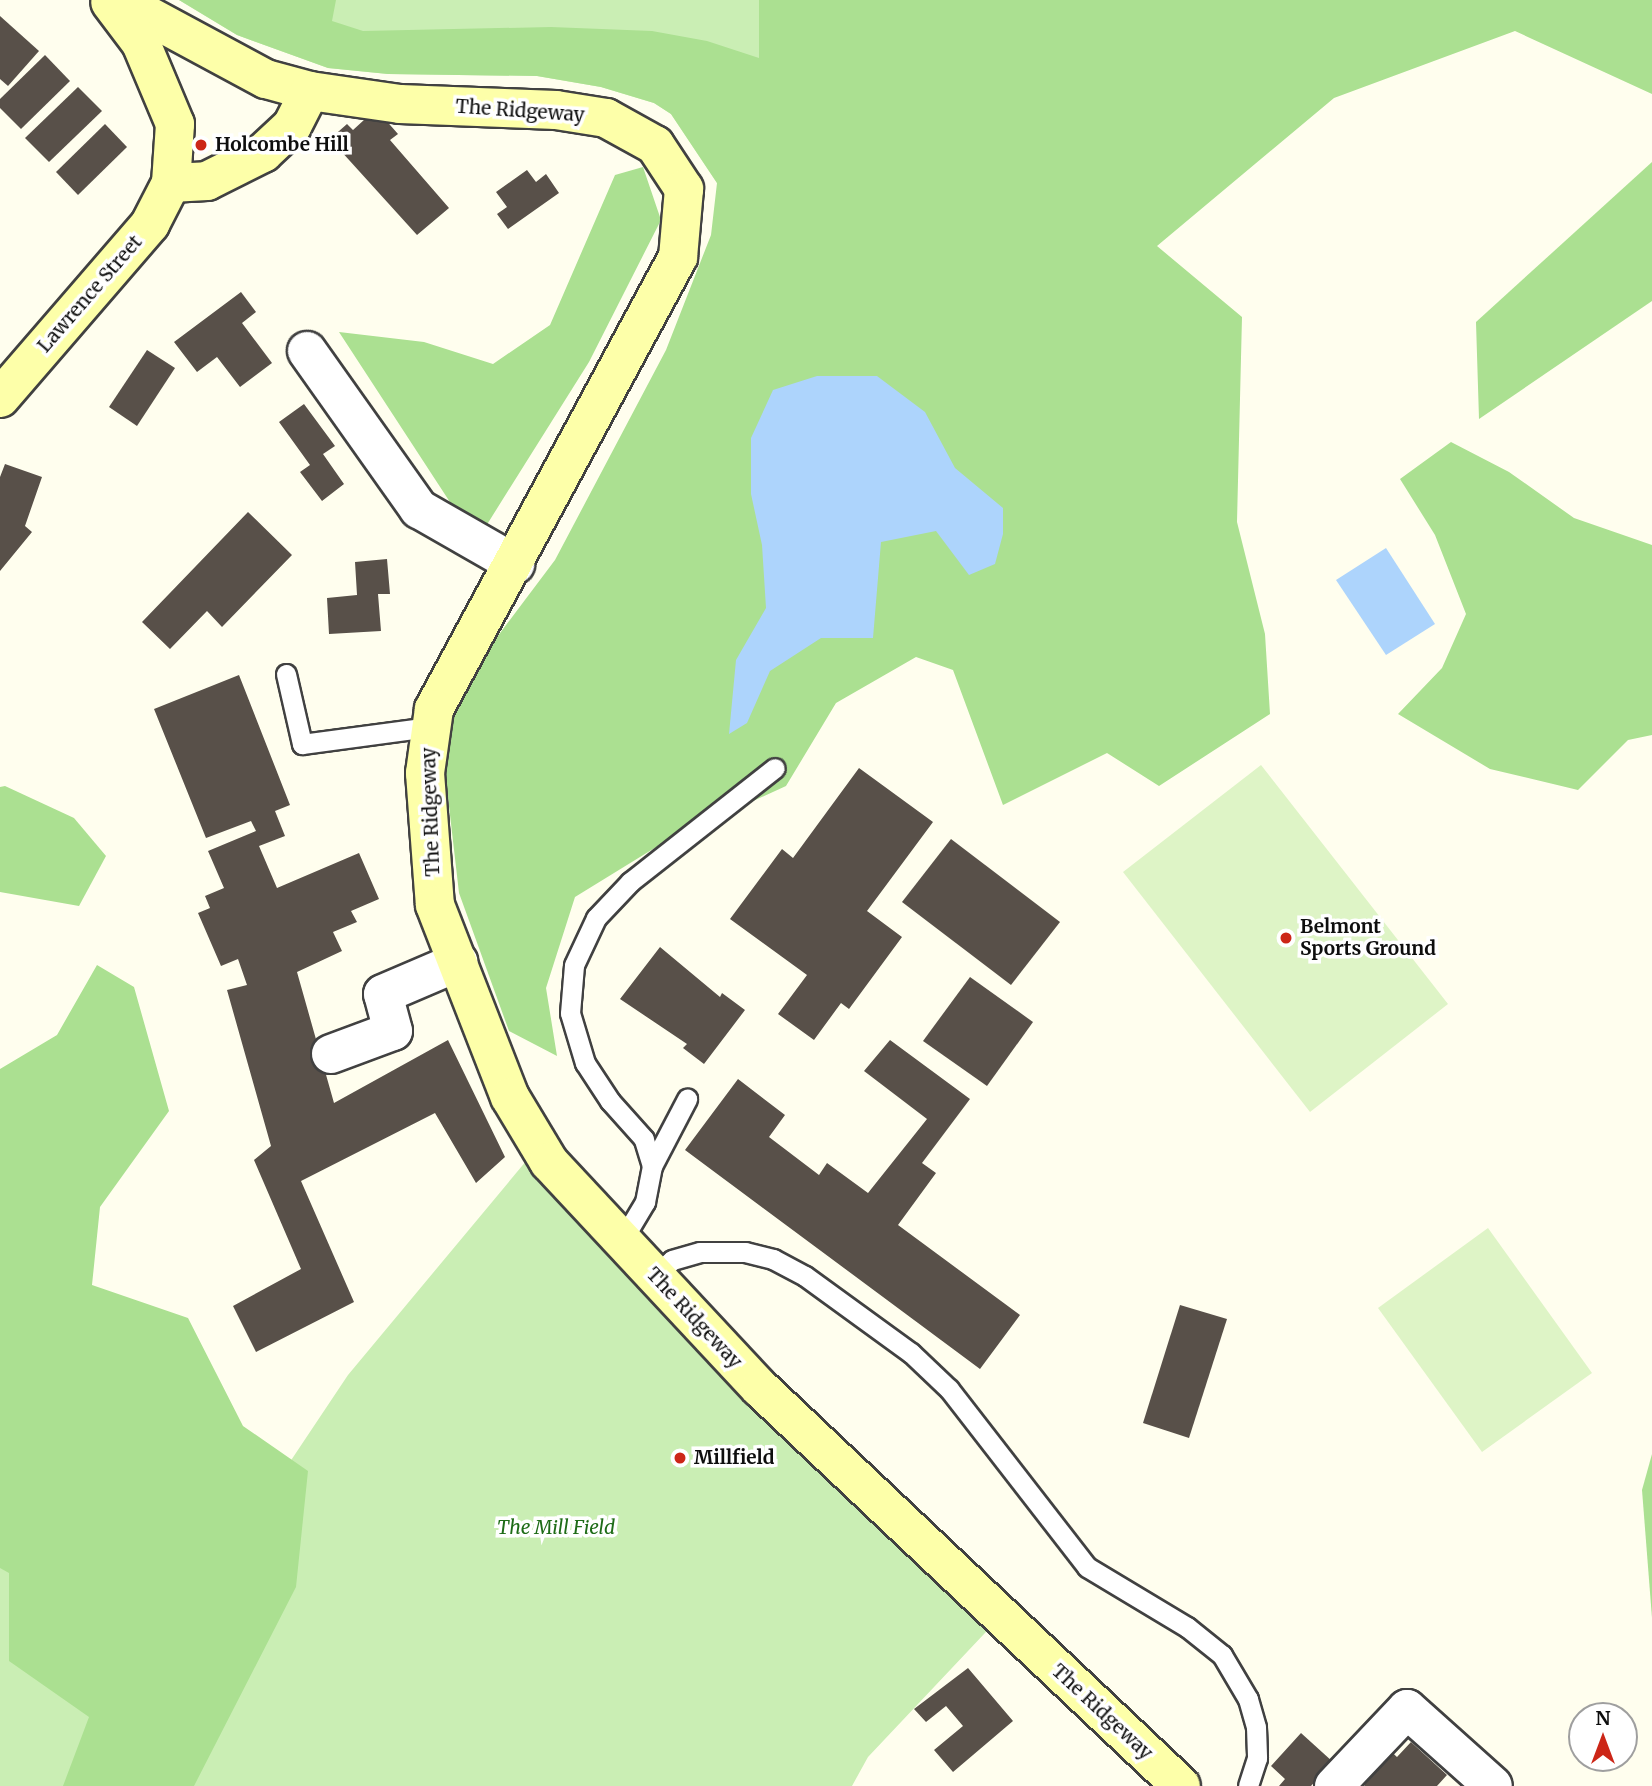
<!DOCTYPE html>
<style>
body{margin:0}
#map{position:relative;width:1652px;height:1786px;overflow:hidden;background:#fffeee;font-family:Merriweather,serif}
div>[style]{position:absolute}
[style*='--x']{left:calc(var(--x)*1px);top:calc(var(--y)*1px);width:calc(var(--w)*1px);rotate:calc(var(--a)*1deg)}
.green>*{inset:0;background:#caeeb4}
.forest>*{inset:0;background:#abe091}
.pitch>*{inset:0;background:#def4c6}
.water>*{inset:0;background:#add4fc}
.building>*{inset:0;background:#585049}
.roads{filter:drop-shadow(2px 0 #414141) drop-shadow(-2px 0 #414141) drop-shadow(0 2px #414141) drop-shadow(0 -2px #414141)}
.lane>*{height:19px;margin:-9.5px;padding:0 9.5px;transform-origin:9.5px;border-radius:9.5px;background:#fff}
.street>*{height:38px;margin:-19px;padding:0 19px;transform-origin:19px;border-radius:19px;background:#fff}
.secondary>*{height:38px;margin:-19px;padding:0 19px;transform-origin:19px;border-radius:19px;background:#fdffa9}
.dots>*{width:19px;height:19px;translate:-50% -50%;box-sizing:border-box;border:4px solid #fff;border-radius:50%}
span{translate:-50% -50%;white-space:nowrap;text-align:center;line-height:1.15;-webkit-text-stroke:7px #fff;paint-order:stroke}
.street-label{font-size:19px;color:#0e0e0e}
.poi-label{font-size:19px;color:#0e0e0e;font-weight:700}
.left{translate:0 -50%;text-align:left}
.park-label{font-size:19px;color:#1e6c17;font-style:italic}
.north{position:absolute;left:1568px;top:1702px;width:70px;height:70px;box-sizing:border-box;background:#fff;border:2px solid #9f9f9f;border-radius:50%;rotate:0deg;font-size:19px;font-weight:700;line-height:28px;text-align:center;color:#0e0e0e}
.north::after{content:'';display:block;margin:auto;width:24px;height:32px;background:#cc2617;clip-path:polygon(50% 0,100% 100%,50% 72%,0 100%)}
</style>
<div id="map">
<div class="green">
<i style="clip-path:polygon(179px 0,759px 0,759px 174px,717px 183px,671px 114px,654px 103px,601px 87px,537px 76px,388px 74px,328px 68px,237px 35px)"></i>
<i style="clip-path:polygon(542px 1142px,1001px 1616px,868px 1757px,852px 1786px,0 1786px,0 1536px,141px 1685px,348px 1375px)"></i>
</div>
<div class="forest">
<i style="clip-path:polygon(179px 0,336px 0,332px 21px,363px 31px,551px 27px,652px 31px,707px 41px,759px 58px,759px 0,1652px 0,1652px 94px,1515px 31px,1334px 98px,1157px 246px,1242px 317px,1237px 522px,1265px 634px,1270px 714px,1159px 786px,1107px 753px,1003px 805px,953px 670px,916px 657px,836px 703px,786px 786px,666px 841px,575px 897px,546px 988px,557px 1056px,509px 1031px,459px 893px,444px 763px,449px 701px,555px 560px,666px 350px,711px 235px,717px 183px,671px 114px,654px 103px,601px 87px,537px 76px,388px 74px,328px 68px,237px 35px)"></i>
<i style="clip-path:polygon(1652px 162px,1652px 301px,1479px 419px,1476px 322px)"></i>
<i style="clip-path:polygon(643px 167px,661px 220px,589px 362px,476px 542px,339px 332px,424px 342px,493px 364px,550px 325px,615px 175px)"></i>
<i style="clip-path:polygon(1451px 442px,1509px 472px,1574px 518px,1652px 545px,1652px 735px,1628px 740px,1578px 790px,1490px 769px,1398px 714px,1442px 668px,1466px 614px,1435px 535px,1400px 479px)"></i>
<i style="clip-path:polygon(5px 786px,74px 818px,106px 856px,79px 906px,0 892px,0 787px)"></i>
<i style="clip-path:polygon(97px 965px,134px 987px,169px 1111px,100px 1207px,92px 1285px,188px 1318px,243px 1426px,308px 1471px,296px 1587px,194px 1786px,63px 1786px,89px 1717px,9px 1661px,9px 1573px,0 1568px,0 1069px,57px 1035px)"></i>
<i style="clip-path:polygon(1652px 1454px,1652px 1618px,1642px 1490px)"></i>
</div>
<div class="pitch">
<i style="clip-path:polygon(1261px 765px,1448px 1004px,1310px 1112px,1123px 872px)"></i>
<i style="clip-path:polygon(1488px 1228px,1592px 1373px,1482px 1452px,1378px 1308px)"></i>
</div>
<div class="water">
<i style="clip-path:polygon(817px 376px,877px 376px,925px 412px,955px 468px,1003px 508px,1003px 534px,995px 564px,969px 575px,936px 531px,881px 542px,873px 638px,821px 638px,770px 671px,747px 723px,729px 734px,736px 660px,766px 608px,762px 545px,751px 494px,751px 438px,773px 390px)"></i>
<i style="clip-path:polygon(1386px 548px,1435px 624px,1386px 655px,1336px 580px)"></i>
</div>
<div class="building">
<i style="clip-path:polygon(0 16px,39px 51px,8px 86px,0 79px)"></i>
<i style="clip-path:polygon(45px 55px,70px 81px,21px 129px,0 108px,0 99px)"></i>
<i style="clip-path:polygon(78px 87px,102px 111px,49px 162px,25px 138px)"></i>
<i style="clip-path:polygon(376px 109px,398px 134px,390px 140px,449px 208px,417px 235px,330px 139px,347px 124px,353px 130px)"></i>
<i style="clip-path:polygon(105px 124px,127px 147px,78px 195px,56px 172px)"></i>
<i style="clip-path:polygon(527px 170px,536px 182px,546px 174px,559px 193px,508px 229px,497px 214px,507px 207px,496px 192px)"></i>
<i style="clip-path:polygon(241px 292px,256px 312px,242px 323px,272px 363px,240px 387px,217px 357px,197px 372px,174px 342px)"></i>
<i style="clip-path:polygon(147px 350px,175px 368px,137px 426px,109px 407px)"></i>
<i style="clip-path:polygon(304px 404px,335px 446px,323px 454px,344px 484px,322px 501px,300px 472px,310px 465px,279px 422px)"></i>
<i style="clip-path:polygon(5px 464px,42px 477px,25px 526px,32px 532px,0 571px,0 477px)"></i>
<i style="clip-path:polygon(248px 512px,292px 555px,222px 627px,207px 611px,170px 649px,142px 622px)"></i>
<i style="clip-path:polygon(387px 559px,390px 594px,378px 594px,381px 631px,329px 634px,327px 598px,357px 595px,355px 562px)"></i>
<i style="clip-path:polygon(239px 675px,290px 805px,275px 811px,285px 836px,259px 846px,277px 888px,359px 853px,379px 899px,351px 911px,357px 922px,333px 932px,342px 951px,297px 972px,334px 1103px,448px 1040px,505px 1157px,476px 1183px,435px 1113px,301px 1181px,354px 1302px,256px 1352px,233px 1306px,301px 1269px,254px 1160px,271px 1146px,227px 990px,247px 985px,238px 959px,221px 966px,198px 913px,210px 908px,205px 896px,224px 888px,208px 851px,256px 831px,251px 821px,206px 838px,154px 709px)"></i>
<i style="clip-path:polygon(859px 768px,933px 822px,867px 911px,902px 937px,849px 1009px,841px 1003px,814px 1040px,778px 1014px,807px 975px,730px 919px,782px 849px,793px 858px)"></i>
<i style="clip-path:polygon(951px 839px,1060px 922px,1011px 985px,902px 902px)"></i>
<i style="clip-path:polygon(660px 947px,720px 997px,722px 993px,745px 1010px,704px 1064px,683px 1048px,687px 1044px,620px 999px)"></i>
<i style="clip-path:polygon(970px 977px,1033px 1022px,987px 1086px,923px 1041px)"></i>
<i style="clip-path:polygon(890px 1040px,970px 1099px,922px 1163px,936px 1173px,898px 1225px,1020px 1315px,980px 1369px,685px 1150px,738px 1079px,785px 1115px,769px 1137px,819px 1175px,827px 1163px,868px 1193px,927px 1119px,864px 1071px)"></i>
<i style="clip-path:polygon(1180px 1305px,1227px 1319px,1189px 1438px,1143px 1423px)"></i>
<i style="clip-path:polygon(968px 1668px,1013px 1721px,953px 1772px,934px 1750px,963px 1726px,946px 1706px,926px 1722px,914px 1709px)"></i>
<i style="clip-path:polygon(1301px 1733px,1333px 1762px,1311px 1786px,1279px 1786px,1285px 1779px,1271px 1766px)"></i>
<i style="clip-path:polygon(1411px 1742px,1447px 1775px,1437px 1786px,1365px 1786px,1354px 1775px,1383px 1744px,1397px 1757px)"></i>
</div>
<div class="roads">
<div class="lane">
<i style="--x:286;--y:674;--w:72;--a:77.1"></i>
<i style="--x:302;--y:744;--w:129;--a:-7.6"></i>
<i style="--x:652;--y:1166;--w:76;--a:-62.4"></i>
<i style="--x:621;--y:1242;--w:47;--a:-59"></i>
<i style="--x:645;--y:1202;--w:37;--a:-79"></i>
<i style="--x:652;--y:1166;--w:28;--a:-107"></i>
<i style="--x:644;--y:1139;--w:51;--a:-131.8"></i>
<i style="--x:610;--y:1101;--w:45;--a:-123.3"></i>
<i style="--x:585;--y:1063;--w:52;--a:-106.7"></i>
<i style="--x:570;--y:1013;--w:48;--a:-85.2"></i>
<i style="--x:574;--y:965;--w:52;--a:-64.9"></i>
<i style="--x:596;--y:918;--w:50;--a:-46.6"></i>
<i style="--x:630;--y:882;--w:184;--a:-38.2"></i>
<i style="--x:655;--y:1276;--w:23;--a:-43"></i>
<i style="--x:672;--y:1260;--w:29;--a:-16"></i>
<i style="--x:700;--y:1252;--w:45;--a:0"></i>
<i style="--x:745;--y:1252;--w:29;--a:14"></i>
<i style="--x:773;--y:1259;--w:36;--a:28"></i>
<i style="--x:805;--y:1276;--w:131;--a:36"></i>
<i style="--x:911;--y:1353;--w:52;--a:43.5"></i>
<i style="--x:949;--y:1389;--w:225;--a:52.2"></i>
<i style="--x:1087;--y:1567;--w:117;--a:31"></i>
<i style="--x:1187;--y:1627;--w:45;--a:38.7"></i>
<i style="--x:1222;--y:1655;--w:51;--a:59.4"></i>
<i style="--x:1248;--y:1699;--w:29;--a:74"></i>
<i style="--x:1256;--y:1727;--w:31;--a:88"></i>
<i style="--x:1257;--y:1758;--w:29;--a:108"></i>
</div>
<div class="street">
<i style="--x:307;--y:351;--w:194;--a:54.7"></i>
<i style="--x:419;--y:509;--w:111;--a:29.8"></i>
<i style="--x:331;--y:1054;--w:66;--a:-20.4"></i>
<i style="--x:393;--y:1031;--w:38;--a:-105"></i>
<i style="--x:383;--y:994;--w:82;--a:-23.1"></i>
<i style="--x:1334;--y:1786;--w:106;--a:-46.5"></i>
<i style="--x:1407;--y:1709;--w:115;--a:41.8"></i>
</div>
<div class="secondary">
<i style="--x:119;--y:0;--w:167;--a:28.3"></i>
<i style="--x:266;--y:79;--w:46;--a:15.3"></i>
<i style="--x:310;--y:91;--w:91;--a:8.2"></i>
<i style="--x:400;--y:104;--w:156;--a:2.2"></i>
<i style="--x:556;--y:110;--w:51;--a:9.1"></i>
<i style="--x:606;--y:118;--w:56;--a:28.9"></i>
<i style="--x:655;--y:145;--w:53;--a:56.6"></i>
<i style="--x:684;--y:189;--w:68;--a:95"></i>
<i style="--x:678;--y:257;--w:514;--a:118.36"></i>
<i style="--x:434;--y:709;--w:65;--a:98"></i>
<i style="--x:425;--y:773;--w:132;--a:85.7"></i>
<i style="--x:435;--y:905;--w:206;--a:68.7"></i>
<i style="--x:510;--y:1097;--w:76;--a:59"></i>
<i style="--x:549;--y:1162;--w:309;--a:47"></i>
<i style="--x:760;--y:1388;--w:579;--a:43.39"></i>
<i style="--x:171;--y:183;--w:36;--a:-3"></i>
<i style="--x:207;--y:181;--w:63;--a:-26.6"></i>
<i style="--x:263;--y:153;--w:40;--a:-43"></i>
<i style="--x:292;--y:126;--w:39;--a:-63"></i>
<i style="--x:0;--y:398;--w:230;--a:-49.2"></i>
<i style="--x:150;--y:224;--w:46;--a:-62.9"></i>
<i style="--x:171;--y:183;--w:59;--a:-86.1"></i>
<i style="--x:175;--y:124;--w:88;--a:-112.8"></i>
<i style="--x:141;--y:43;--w:51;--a:-127.1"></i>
</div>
</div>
<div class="dots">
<i style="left:201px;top:145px;background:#cc2617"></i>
<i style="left:1286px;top:938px;background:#cc2617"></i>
<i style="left:680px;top:1458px;background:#cc2617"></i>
</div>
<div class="street-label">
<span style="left:520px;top:111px;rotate:4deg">The Ridgeway</span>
<span style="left:90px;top:294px;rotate:-49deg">Lawrence Street</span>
<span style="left:431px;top:812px;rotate:-92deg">The Ridgeway</span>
<span style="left:694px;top:1318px;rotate:47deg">The Ridgeway</span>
<span style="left:1102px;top:1712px;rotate:43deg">The Ridgeway</span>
</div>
<div class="poi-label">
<span class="left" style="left:215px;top:145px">Holcombe Hill</span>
<span class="left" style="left:1300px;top:938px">Belmont<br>Sports Ground</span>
<span class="left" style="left:694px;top:1458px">Millfield</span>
</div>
<div class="park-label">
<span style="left:556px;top:1528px">The Mill Field</span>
</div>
<div class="north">N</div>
</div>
